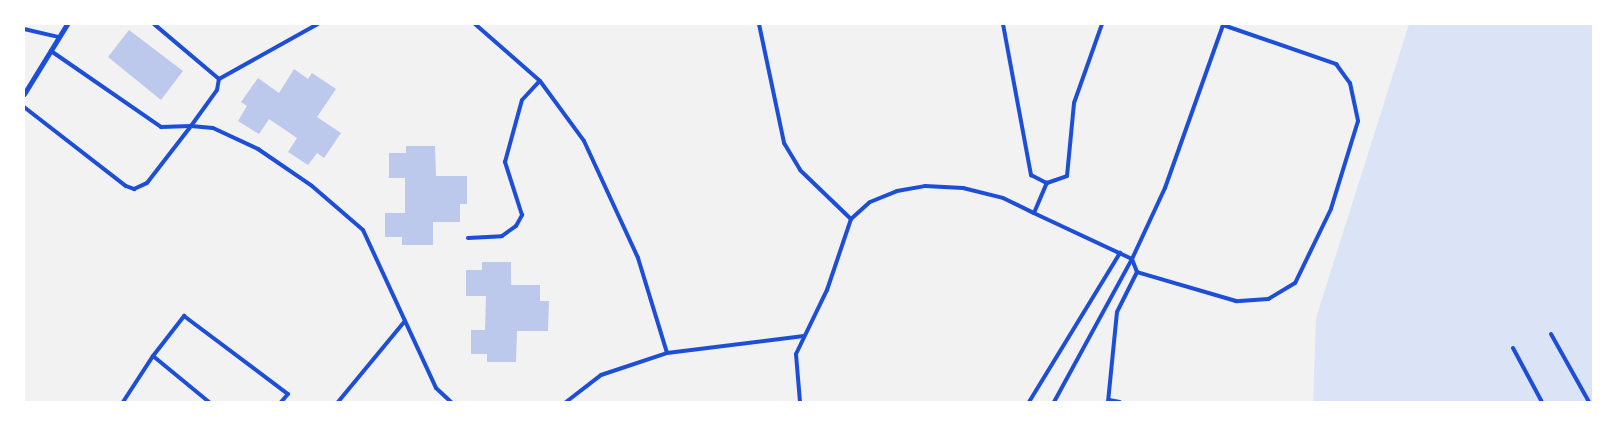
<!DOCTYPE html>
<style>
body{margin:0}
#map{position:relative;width:1617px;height:426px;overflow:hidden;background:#f2f2f2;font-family:"IBM Plex Sans",sans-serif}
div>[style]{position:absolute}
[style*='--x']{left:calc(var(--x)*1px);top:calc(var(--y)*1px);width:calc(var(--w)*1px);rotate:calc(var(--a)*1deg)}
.green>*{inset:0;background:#dbe4f7}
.building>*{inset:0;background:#bdc9ec}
.service>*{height:4px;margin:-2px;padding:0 2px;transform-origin:2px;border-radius:2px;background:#1d4ed8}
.minor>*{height:5px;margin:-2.5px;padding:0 2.5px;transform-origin:2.5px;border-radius:2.5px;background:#1d4ed8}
span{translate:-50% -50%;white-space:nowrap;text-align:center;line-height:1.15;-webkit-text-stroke:4.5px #fff;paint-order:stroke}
.frame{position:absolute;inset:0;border:25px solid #fff;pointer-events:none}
</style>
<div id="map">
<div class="green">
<i style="clip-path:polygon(1409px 24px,1593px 24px,1593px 402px,1313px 402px,1316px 318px)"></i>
</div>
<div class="building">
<i style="clip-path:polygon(129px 30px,183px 71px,161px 100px,108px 57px)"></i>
<i style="clip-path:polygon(294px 69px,308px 79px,312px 73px,336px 89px,317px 117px,341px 133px,324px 158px,317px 153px,308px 165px,288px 152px,297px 138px,269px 119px,259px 134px,238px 121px,247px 106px,241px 102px,258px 78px,279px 93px)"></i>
<i style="clip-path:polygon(406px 146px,435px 146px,436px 176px,467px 176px,467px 204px,460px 204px,460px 222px,433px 222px,433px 245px,402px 245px,402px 237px,385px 237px,385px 213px,405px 213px,405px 178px,389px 178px,389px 153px,406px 153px)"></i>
<i style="clip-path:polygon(482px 262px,511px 262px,511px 285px,540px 285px,540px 301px,549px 301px,548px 331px,517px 331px,516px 362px,487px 362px,487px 354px,471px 354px,471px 330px,485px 330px,486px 296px,466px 296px,466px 270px,482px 270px)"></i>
</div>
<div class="service">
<i style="--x:475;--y:24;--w:86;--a:41.2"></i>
<i style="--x:540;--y:81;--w:74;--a:53.7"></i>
<i style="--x:584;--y:141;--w:129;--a:65.2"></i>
<i style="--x:638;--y:258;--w:99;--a:73"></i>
<i style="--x:667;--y:353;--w:138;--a:-7.1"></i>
<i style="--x:759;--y:24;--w:122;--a:78.1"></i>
<i style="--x:784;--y:143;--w:31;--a:59"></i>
<i style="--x:800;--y:170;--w:71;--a:43.9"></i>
<i style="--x:851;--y:219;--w:25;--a:-42"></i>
<i style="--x:870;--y:202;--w:29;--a:-22"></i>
<i style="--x:897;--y:191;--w:28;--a:-10"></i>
<i style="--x:925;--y:186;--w:38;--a:3"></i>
<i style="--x:963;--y:188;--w:41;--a:14"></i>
<i style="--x:1003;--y:198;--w:34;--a:26"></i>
<i style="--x:1003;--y:24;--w:154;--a:79.5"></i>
<i style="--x:1031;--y:175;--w:18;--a:27"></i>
<i style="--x:1223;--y:25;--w:120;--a:19"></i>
<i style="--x:1336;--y:64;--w:24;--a:54"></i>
<i style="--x:1350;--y:83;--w:39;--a:78"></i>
<i style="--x:1358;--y:121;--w:92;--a:107.1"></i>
<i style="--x:1331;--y:209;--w:82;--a:115.9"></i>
<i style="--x:1295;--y:283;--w:31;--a:149"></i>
<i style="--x:1268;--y:299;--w:32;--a:176"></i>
<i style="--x:1236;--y:301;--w:103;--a:-163.7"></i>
<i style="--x:1137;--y:272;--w:14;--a:-111"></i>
<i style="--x:1132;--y:259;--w:78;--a:-65.1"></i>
<i style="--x:1165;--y:188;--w:173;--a:-70.4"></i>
<i style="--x:1223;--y:25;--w:1;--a:-45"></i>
<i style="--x:24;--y:29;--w:36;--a:13"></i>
<i style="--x:51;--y:51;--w:134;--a:34.6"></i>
<i style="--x:161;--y:127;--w:30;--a:-2"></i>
<i style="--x:191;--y:126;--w:44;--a:-54.2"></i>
<i style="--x:217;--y:90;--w:11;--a:-80"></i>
<i style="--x:219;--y:79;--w:85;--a:-139.8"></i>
<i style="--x:219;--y:79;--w:113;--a:-29.1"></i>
<i style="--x:24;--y:107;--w:129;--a:37.8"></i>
<i style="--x:126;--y:186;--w:9;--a:21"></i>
<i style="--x:134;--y:189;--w:14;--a:-25"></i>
<i style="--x:147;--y:183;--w:72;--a:-52.3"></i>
<i style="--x:191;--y:126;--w:22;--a:5"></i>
<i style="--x:213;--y:128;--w:50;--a:25"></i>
<i style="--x:258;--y:149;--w:65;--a:34.4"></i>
<i style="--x:312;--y:186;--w:67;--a:40.8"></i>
<i style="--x:363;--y:230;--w:174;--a:65.2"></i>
<i style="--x:436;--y:388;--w:21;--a:43"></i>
<i style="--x:468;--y:238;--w:34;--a:-3"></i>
<i style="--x:502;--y:236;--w:17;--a:-36"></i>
<i style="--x:516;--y:226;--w:13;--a:-61"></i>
<i style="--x:522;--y:215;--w:56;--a:-107.8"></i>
<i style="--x:505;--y:162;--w:64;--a:-74.7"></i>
<i style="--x:522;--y:100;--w:26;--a:-47"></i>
<i style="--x:1551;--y:334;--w:78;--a:60.8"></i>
<i style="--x:1513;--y:348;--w:61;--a:61.8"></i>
<i style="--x:1109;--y:400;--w:11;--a:10"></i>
<i style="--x:123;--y:402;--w:55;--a:-56.9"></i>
<i style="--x:209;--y:402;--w:72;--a:-140.6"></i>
<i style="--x:153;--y:356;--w:51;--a:-52.2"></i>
<i style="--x:184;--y:316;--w:130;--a:36.9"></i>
<i style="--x:288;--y:394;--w:11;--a:131"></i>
<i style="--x:338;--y:402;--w:105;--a:-50.4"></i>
<i style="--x:566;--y:402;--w:44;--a:-37.6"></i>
<i style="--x:601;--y:375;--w:70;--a:-18.4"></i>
<i style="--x:800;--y:402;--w:48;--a:-94.8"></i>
<i style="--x:796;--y:354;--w:71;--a:-64.2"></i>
<i style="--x:827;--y:290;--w:75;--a:-71.3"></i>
<i style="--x:1029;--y:402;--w:175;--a:-58.6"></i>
<i style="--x:1054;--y:402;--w:163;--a:-61.4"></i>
<i style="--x:1132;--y:259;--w:108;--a:-154.9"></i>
<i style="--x:1034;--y:213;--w:33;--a:-67"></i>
<i style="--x:1047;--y:183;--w:21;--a:-19"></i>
<i style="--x:1067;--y:176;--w:73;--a:-84.5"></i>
<i style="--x:1074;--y:103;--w:84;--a:-70.5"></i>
<i style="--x:1108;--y:402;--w:90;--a:-84.3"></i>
<i style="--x:1117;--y:312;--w:45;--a:-63.4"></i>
</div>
<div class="minor">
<i style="--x:24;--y:94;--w:82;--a:-58.4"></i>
</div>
<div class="frame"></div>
</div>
